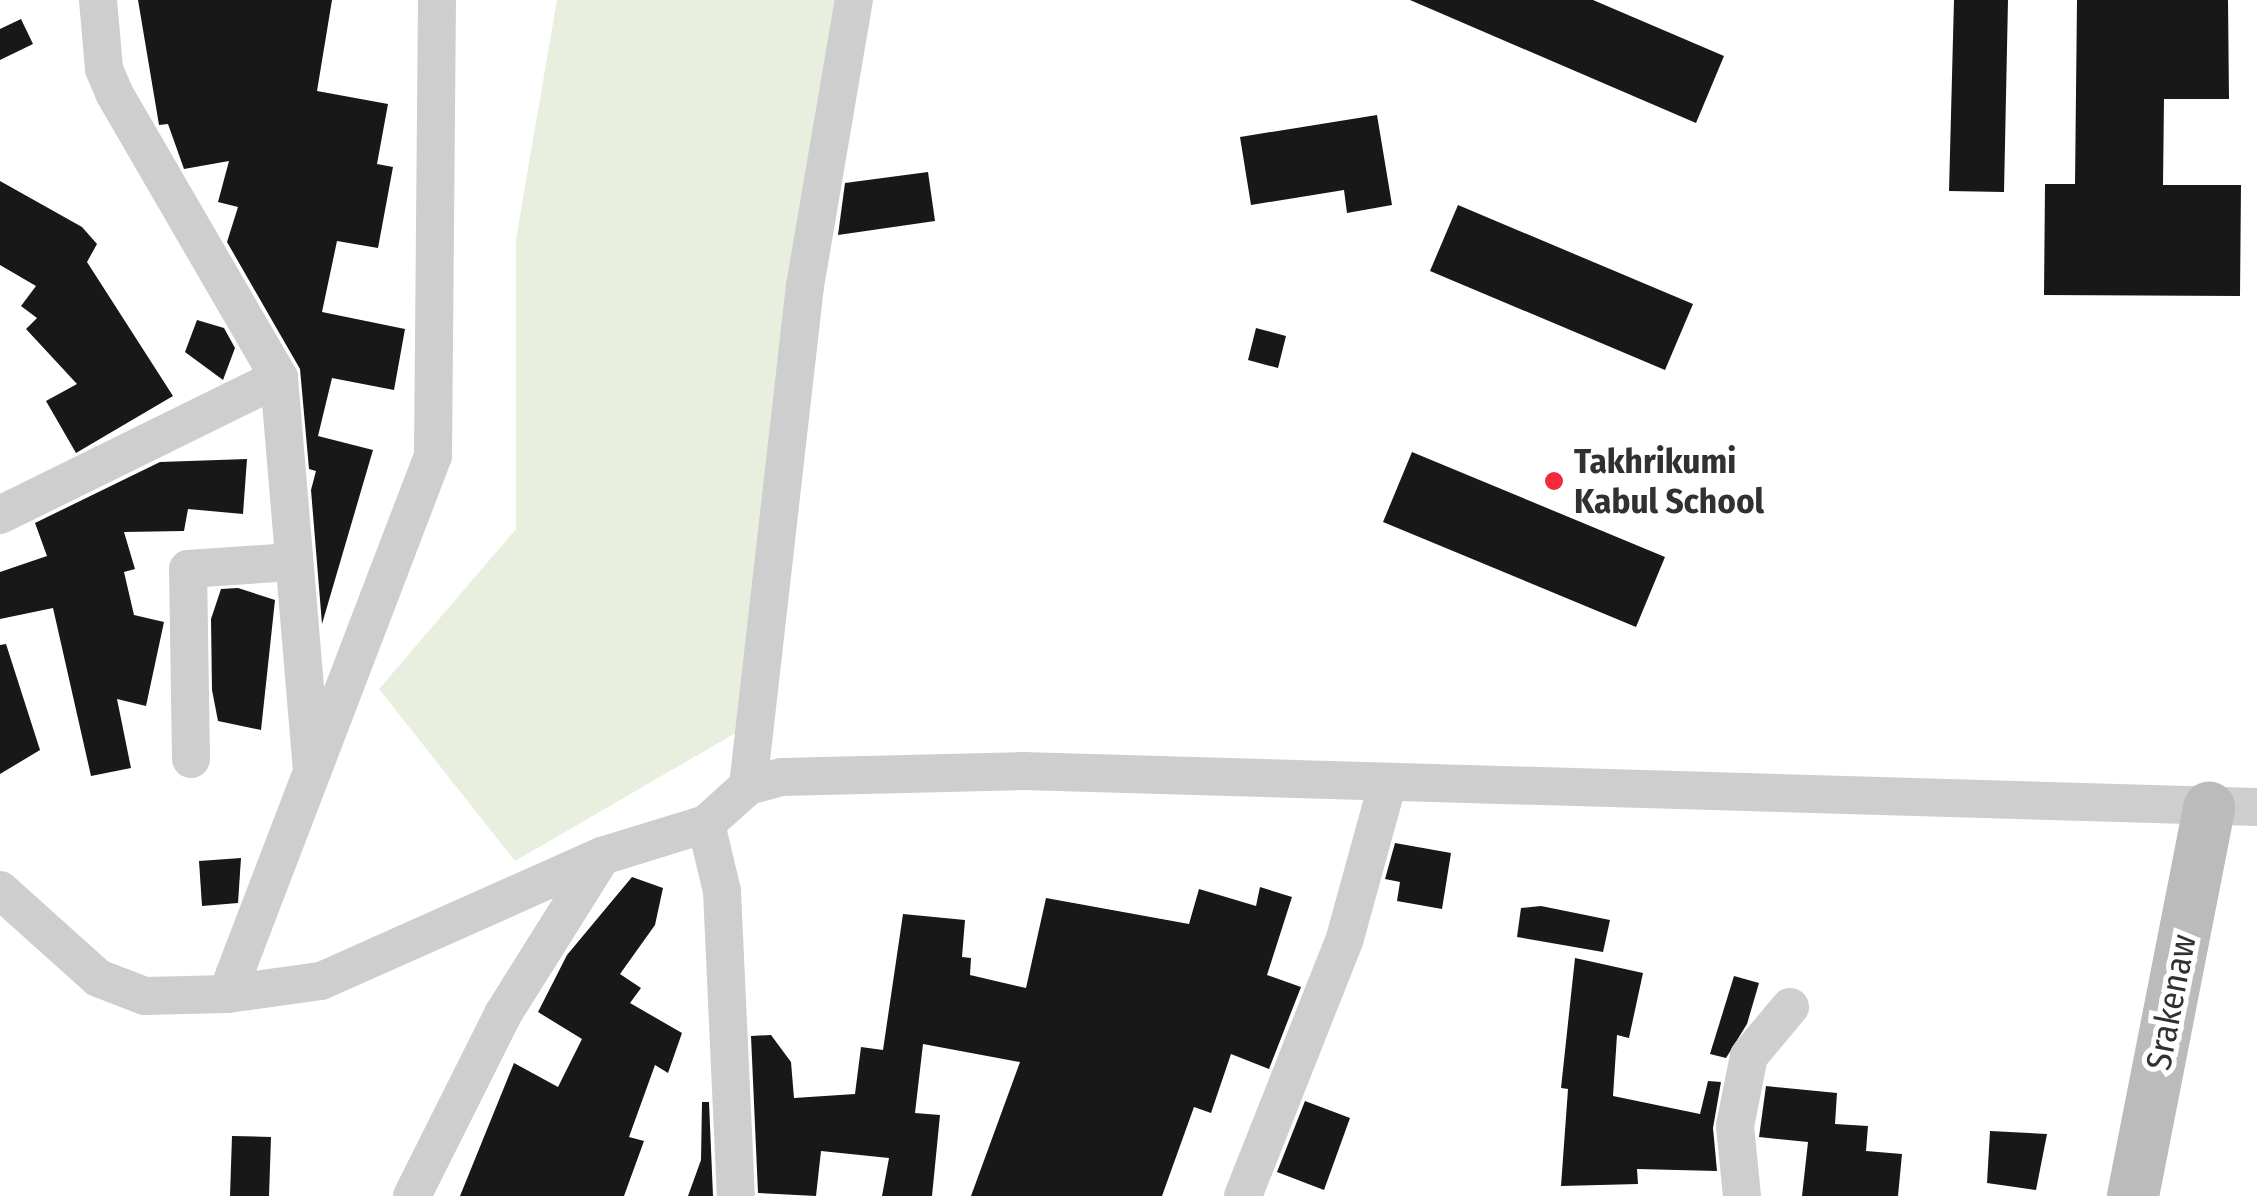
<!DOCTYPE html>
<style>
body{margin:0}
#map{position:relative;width:2257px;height:1196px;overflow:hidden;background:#fff;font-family:"Fira Sans Condensed",sans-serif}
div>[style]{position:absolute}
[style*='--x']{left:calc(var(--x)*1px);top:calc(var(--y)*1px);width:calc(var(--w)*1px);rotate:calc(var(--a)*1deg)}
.green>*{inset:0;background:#e8efdf}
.building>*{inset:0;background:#181818}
.street>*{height:38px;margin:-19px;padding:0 19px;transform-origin:19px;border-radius:19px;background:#cecece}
.secondary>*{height:52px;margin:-26px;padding:0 26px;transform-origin:26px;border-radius:26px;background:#bbb}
.dots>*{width:28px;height:28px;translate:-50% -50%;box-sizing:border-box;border:5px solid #fff;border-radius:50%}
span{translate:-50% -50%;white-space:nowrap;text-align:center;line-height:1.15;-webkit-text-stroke:10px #fff;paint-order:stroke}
.poi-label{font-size:35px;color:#313131;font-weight:700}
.left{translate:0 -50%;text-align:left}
.street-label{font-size:35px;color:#313131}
</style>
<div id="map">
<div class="green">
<i style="clip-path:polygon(557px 0,846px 0,746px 727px,515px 861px,379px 689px,516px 529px,516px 239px)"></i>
</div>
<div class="building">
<i style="clip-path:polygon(138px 0,332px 0,317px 91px,388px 104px,377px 164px,393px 167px,378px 248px,337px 241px,322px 312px,405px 329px,394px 390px,332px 378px,318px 436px,373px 450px,322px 624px,311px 490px,316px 471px,309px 469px,300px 369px,227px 242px,238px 207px,218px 202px,229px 161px,184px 169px,168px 124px,159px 125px)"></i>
<i style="clip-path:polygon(1410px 0,1593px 0,1724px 56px,1696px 123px)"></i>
<i style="clip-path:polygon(1954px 0,2008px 0,2004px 192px,1949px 191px)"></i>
<i style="clip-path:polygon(2077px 0,2228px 0,2229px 99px,2164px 99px,2163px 185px,2241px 185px,2240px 296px,2044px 295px,2045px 184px,2075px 184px)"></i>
<i style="clip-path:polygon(21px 19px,33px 44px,0 60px,0 29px)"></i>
<i style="clip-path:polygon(1377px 115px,1392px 205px,1347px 213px,1344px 190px,1251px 205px,1240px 137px)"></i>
<i style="clip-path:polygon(928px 172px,935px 221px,838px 235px,845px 183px)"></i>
<i style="clip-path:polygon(0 181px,82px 227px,97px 244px,87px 262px,173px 396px,76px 453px,46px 401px,77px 384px,26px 329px,37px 318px,21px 306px,36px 286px,0 265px)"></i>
<i style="clip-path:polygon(1458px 205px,1693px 304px,1665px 370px,1430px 271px)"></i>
<i style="clip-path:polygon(197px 320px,224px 328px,235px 348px,223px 380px,185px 352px)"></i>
<i style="clip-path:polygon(1256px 328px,1286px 336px,1278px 368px,1248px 360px)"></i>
<i style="clip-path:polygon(1412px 452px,1665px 557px,1636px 627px,1383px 522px)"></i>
<i style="clip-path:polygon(247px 459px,243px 514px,188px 509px,184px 531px,124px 532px,135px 569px,124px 572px,134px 615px,164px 622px,146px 706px,117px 699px,131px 768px,91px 776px,53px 608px,0 619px,0 572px,47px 556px,35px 523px,160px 462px)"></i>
<i style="clip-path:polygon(238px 588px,275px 600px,261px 730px,218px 721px,212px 690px,211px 619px,221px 589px)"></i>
<i style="clip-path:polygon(6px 644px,40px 750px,0 774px,0 645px)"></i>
<i style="clip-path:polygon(1395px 843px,1451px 853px,1442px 909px,1397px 901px,1400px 882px,1385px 879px)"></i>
<i style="clip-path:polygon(241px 858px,238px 903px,202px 906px,199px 861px)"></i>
<i style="clip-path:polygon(632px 877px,663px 888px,655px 925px,620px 974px,641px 988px,630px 1003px,682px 1033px,668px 1073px,655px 1065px,629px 1137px,644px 1141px,624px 1196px,460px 1196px,514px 1063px,558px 1087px,582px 1039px,538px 1012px,567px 955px)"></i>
<i style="clip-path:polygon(1260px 887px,1292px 897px,1267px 975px,1301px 987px,1269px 1069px,1231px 1054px,1211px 1113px,1194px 1107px,1162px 1196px,971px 1196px,1020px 1062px,923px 1044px,915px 1113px,940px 1115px,932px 1196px,882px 1196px,889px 1158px,821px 1151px,816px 1196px,758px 1193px,751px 1036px,771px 1035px,791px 1062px,794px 1098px,855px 1094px,861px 1047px,883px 1050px,903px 914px,965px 920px,962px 957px,971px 958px,970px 975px,1026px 988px,1046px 898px,1189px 924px,1199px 889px,1256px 906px)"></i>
<i style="clip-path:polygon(1541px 906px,1610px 920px,1603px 952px,1517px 937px,1521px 908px)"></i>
<i style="clip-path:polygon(1575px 958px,1643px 973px,1629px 1038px,1617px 1035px,1613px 1096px,1700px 1114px,1708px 1081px,1721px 1082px,1713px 1128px,1717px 1171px,1637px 1169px,1638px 1184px,1561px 1186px,1568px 1089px,1561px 1088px)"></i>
<i style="clip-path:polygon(1734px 976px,1759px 983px,1747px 1024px,1726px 1058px,1710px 1054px)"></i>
<i style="clip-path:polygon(1766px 1086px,1837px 1093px,1835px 1124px,1868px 1126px,1866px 1151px,1902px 1154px,1898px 1196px,1802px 1196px,1808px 1142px,1759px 1137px)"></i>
<i style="clip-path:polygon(1305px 1101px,1350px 1118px,1324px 1190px,1277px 1172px)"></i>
<i style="clip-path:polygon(702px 1102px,709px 1102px,713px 1196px,688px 1196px,701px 1160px)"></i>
<i style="clip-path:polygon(1990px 1131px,2047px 1134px,2036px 1190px,1987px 1183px)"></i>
<i style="clip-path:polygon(232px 1136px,271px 1137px,269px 1196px,230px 1196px)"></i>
</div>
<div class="street">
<i style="--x:98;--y:0;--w:69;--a:85"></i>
<i style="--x:104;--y:69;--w:26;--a:67"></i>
<i style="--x:114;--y:93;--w:329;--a:59.9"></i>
<i style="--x:279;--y:378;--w:390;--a:85.2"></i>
<i style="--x:0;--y:515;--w:311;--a:-26.2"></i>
<i style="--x:191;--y:759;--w:190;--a:-90.9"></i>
<i style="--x:188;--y:569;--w:104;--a:-3.9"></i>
<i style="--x:748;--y:786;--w:503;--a:-83.5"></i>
<i style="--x:805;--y:286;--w:290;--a:-80.3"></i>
<i style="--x:706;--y:824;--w:69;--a:76.6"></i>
<i style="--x:722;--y:891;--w:305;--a:87.4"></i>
<i style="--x:0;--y:890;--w:132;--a:41.9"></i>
<i style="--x:98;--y:978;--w:50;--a:21"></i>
<i style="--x:145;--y:996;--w:82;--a:-1.4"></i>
<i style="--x:227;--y:994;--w:95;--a:-7.9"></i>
<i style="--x:321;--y:981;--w:308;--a:-24"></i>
<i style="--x:602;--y:856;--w:109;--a:-17.1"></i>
<i style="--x:706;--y:824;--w:57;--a:-42.1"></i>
<i style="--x:748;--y:786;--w:35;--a:-15"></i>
<i style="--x:782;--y:777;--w:241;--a:-1.4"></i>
<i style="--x:1023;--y:771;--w:1235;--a:1.67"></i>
<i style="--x:227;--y:994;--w:576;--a:-69.05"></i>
<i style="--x:433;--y:456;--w:456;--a:-89.5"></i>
<i style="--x:412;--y:1196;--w:203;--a:-63.4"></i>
<i style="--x:503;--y:1014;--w:186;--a:-57.9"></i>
<i style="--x:1243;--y:1196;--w:277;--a:-68.4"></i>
<i style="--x:1345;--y:938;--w:162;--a:-74.6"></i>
<i style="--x:1742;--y:1196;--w:70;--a:-95.7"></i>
<i style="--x:1735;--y:1126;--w:71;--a:-78.7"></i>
<i style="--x:1749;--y:1056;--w:64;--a:-50.1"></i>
</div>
<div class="secondary">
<i style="--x:2133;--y:1196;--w:396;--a:-78.9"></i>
</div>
<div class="dots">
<i style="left:1554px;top:481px;background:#f12b3d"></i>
</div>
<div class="poi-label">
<span class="left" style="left:1574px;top:481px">Takhrikumi<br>Kabul School</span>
</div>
<div class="street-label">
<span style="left:2171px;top:1002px;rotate:-79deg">Srakenaw</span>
</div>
</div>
